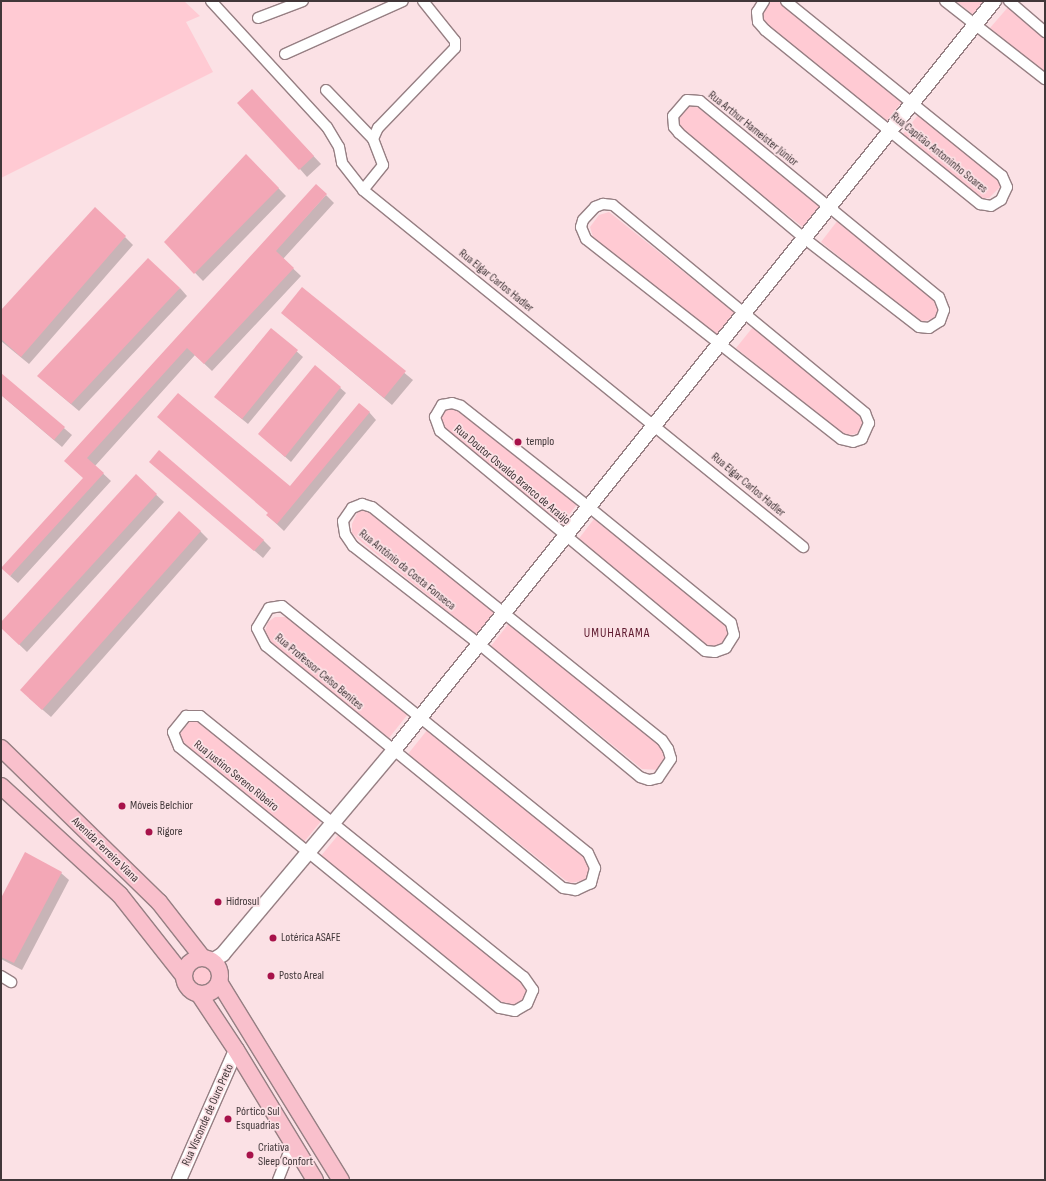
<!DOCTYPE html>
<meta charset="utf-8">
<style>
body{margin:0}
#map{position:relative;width:1046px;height:1181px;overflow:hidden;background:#fbe1e5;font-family:"Sofia Sans Condensed",sans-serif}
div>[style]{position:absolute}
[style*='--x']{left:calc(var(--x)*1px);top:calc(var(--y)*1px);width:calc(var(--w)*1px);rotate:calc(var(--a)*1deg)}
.green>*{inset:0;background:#ffcad3}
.round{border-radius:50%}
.shadow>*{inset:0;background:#0003}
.building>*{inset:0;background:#f3a7b6}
.roads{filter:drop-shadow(1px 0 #967f83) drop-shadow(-1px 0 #967f83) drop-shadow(0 1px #967f83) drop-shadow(0 -1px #967f83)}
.street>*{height:10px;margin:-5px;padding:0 5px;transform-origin:5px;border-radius:5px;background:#fff}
.secondary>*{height:14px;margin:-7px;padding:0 7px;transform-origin:7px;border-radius:7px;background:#fff}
.primary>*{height:16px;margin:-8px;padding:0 8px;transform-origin:8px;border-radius:8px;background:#f9c0cc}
.primary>.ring{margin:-8px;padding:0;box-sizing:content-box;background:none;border:16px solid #f9c0cc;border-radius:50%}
.dots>*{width:11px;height:11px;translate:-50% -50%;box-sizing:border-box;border:2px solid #fbe1e5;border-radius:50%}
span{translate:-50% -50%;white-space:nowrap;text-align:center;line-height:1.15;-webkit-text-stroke:3.5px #fbe1e5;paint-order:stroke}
.street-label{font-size:12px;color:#413739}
.poi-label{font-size:12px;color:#413739}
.left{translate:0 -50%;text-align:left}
.neighbourhood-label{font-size:13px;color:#5c182c;letter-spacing:1px}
.frame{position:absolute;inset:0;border:2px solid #413739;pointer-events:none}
</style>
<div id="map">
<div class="green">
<i style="clip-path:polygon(1px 1px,184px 1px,200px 16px,186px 22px,213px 72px,1px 178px)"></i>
<i style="clip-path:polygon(782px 1px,904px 99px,887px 121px,763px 23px,761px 13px,770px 2px)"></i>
<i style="clip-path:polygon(956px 1px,985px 1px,974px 15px)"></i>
<i style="clip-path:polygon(1009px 6px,1045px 37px,1045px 75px,990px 28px)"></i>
<i style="clip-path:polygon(695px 105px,822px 205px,804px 228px,679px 130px,676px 120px,685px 108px)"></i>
<i style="clip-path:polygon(919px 114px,998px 179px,1000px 187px,989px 198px,980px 198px,902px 135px)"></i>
<i style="clip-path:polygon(609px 212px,735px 313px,717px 336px,593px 237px,590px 227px,599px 215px)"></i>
<i style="clip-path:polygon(838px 220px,935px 299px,940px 309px,936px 318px,920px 322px,821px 242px)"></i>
<i style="clip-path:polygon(753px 327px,861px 414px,865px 425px,859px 433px,850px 435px,841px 433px,736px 348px)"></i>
<i style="clip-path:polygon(451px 406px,461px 410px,578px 503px,562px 524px,443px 430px,439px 417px,443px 408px)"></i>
<i style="clip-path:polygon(358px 511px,373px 511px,498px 612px,478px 636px,358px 539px,352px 533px,352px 524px)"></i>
<i style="clip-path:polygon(594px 519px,727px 626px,729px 636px,723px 645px,714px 649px,705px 645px,577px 541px)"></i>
<i style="clip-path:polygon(275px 617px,286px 617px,408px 714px,389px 738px,269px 641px,265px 631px,268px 622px)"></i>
<i style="clip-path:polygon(510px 622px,659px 744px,664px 751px,665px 759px,659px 770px,642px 769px,491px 646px)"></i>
<i style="clip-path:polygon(190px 721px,201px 722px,322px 820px,304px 842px,183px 744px,180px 734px)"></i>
<i style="clip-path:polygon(428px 729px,584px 857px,591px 869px,585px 880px,571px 883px,565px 880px,408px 754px)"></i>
<i style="clip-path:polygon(339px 834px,521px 979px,526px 992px,524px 1001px,514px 1005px,502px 1002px,320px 857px)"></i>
<i class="round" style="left:191px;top:965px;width:22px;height:22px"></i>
</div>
<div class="shadow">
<i style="clip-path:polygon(259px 98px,321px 164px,307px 177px,300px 169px)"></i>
<i style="clip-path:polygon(246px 155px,286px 196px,203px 281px,165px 242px)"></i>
<i style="clip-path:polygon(326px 195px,334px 203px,283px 259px,301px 276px,212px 371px,195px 355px,95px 466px,111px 481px,18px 583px,10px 576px,84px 478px,74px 469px)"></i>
<i style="clip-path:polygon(125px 237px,133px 245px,29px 364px,1px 341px,1px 312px)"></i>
<i style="clip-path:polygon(180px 288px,187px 296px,79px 411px,46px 383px)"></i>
<i style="clip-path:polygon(302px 289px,413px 380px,392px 405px,282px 313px)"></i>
<i style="clip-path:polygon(271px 329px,303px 357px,248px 424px,221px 402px)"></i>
<i style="clip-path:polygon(315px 366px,346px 393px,291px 462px,265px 439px)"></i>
<i style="clip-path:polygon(1px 374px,72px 435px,62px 447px,1px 395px)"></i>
<i style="clip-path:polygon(369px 412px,376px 420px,284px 531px,267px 515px,290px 487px)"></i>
<i style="clip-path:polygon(150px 462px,263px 540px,271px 548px,263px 558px)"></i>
<i style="clip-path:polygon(136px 476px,164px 502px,27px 652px,1px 627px,1px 623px)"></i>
<i style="clip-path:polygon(200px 531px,208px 539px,51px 717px,29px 698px)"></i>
<i style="clip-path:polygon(61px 873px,69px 880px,22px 970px,1px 959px,1px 900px)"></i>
</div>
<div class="building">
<i style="clip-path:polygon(252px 89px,314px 156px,299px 170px,237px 103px)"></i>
<i style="clip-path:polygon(246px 154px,279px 188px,194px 274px,164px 242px)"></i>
<i style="clip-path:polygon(316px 184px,327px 194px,276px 251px,294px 268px,204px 364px,187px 348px,87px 458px,104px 473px,10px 576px,1px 568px,83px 478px,64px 461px)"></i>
<i style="clip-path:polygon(95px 207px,126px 236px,21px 357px,1px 339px,1px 310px)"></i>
<i style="clip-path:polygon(148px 258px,180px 288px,71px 404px,37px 376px)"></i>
<i style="clip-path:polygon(302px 287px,406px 371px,384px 398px,281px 313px)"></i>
<i style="clip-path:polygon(271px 328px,298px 350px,242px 419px,214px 397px)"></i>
<i style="clip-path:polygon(315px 365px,341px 387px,285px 457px,258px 434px)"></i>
<i style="clip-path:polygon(1px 373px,65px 427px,54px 440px,1px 395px)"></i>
<i style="clip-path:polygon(178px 393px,290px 486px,359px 403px,370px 412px,277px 524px,266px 515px,268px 513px,157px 417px)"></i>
<i style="clip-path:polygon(159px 450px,264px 540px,254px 551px,149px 462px)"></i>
<i style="clip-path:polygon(136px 474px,157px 494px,19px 645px,1px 628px,1px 622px)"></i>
<i style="clip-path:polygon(179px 511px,201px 531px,42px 710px,20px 690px)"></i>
<i style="clip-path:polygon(25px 852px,62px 872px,14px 963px,1px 957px,1px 898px)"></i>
</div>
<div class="roads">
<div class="street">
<i style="--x:211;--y:1;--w:171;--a:47.4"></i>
<i style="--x:327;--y:127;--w:23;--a:59"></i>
<i style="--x:339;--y:147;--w:16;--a:79"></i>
<i style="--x:342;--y:163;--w:34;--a:52"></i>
<i style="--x:363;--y:190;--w:567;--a:39.05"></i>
<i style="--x:764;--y:1;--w:13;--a:122"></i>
<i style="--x:757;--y:12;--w:10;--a:84"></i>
<i style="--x:758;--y:22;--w:11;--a:49"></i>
<i style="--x:765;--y:30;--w:277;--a:39"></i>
<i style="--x:980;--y:204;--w:11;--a:10"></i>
<i style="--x:991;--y:206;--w:12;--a:-31"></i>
<i style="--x:1001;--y:200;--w:14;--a:-65"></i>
<i style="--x:1007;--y:187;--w:12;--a:-114"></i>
<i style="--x:1002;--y:176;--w:278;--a:-141"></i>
<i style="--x:945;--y:1;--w:127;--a:38"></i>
<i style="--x:1009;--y:1;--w:48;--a:40.7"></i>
<i style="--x:258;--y:18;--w:48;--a:-20.7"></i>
<i style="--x:285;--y:54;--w:129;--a:-24.2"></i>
<i style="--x:326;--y:90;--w:68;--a:46.2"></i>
<i style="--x:687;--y:100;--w:13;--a:4"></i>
<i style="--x:700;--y:101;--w:309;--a:39.4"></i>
<i style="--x:939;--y:297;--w:14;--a:69"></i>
<i style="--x:944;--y:310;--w:12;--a:110"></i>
<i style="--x:940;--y:321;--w:13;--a:148"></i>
<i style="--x:929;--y:328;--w:10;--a:-174"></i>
<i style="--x:919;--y:327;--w:145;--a:-142.3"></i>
<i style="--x:804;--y:238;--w:163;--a:-140"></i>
<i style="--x:679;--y:133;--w:8;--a:-130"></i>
<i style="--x:674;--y:127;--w:11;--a:-95"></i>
<i style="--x:673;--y:116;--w:21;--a:-49"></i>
<i style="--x:363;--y:190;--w:32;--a:-51"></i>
<i style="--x:383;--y:165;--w:28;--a:-111"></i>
<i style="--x:373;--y:139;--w:12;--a:-66"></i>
<i style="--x:378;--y:128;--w:111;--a:-46.1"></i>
<i style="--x:455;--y:48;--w:7;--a:-90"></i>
<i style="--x:455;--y:41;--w:51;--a:-128.7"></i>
<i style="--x:603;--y:204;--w:10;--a:6"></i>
<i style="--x:613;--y:205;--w:327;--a:39.5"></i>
<i style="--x:865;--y:413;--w:11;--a:68"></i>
<i style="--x:869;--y:423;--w:17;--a:114"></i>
<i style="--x:862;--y:439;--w:9;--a:162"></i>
<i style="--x:853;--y:442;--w:12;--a:-166"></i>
<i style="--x:841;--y:439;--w:324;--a:-141.9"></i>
<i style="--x:586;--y:239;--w:13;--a:-113"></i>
<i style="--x:581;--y:227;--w:7;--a:-74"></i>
<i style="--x:583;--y:220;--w:18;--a:-47"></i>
<i style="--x:595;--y:207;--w:9;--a:-21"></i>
<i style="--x:452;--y:403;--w:9;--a:18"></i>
<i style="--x:461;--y:406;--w:163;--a:38.3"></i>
<i style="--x:589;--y:507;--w:183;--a:39.2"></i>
<i style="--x:731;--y:623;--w:12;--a:76"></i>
<i style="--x:734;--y:635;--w:15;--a:122"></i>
<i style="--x:726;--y:648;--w:12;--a:160"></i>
<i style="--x:715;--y:652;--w:10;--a:-174"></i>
<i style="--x:705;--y:651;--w:344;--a:-140.3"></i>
<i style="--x:440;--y:431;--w:15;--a:-110"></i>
<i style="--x:435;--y:417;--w:14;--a:-60"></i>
<i style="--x:442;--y:405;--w:10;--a:-11"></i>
<i style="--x:362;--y:504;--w:10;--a:17"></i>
<i style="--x:372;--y:507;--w:372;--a:38.8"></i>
<i style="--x:662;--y:740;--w:11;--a:56"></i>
<i style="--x:668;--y:749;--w:10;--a:73"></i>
<i style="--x:671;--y:759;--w:23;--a:124"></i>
<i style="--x:658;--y:778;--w:9;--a:167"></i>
<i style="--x:649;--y:780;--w:9;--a:-162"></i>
<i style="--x:640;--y:777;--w:209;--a:-140.4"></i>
<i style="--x:479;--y:644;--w:160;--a:-142.1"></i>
<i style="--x:353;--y:546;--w:14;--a:-124"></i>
<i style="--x:345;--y:534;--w:13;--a:-99"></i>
<i style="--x:343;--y:521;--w:16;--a:-55"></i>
<i style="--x:352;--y:508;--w:11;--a:-22"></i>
<i style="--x:282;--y:606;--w:393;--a:38.9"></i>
<i style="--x:588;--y:853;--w:17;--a:65"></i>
<i style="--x:595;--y:868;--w:16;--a:105"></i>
<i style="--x:591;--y:883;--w:17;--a:155"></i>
<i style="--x:576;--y:890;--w:13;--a:-171"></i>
<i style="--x:563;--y:888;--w:383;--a:-140.8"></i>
<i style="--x:266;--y:646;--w:20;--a:-117"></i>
<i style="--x:257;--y:628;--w:23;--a:-59"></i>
<i style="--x:269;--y:608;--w:13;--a:-9"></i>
<i style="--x:186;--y:716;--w:14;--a:0"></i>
<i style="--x:200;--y:716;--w:416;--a:38.9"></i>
<i style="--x:524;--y:977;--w:16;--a:55"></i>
<i style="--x:533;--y:990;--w:15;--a:113"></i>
<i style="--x:527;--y:1004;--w:14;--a:150"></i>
<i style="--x:515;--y:1011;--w:16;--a:-169"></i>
<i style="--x:499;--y:1008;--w:413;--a:-140.8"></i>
<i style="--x:179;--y:747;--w:16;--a:-112"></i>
<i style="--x:173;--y:732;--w:21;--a:-51"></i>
<i style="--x:1;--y:976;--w:12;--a:31"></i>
<i style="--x:278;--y:1180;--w:41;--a:-68.5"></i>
</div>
<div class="secondary">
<i style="--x:212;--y:961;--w:13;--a:-32"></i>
<i style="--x:223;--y:954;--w:266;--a:-50"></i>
<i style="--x:394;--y:750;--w:960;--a:-51.3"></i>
<i style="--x:179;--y:1180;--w:142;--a:-66.3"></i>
</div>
<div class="primary">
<i style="--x:1;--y:748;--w:221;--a:44.3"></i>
<i style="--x:159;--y:902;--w:70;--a:52"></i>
<i style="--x:1;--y:786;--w:161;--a:42.5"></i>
<i style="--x:120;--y:895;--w:102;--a:51.8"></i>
<i class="ring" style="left:184px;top:958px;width:20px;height:20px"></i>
<i style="--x:219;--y:982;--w:233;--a:58.4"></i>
<i style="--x:199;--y:994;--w:67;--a:56.5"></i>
<i style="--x:236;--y:1050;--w:152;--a:58.7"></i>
</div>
</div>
<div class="dots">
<i style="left:518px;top:442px;background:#a7124a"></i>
<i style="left:122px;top:806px;background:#a7124a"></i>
<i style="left:149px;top:832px;background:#a7124a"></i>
<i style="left:218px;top:902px;background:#a7124a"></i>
<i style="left:273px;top:938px;background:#a7124a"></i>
<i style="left:271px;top:976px;background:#a7124a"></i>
<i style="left:228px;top:1119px;background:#a7124a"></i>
<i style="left:250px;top:1155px;background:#a7124a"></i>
</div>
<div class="street-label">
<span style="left:753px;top:129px;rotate:39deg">Rua Arthur Hameister Júnior</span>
<span style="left:939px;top:153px;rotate:39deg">Rua Capitão Antoninho Soares</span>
<span style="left:496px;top:281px;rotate:39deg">Rua Elgar Carlos Hadler</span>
<span style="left:512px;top:475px;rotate:40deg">Rua Doutor Osvaldo Branco de Araújo</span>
<span style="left:748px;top:485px;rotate:40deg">Rua Elgar Carlos Hadler</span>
<span style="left:407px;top:570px;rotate:39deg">Rua Antônio da Costa Fonseca</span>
<span style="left:319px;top:672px;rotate:40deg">Rua Professor Celso Benites</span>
<span style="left:236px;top:776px;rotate:39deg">Rua Justino Sereno Ribeiro</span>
<span style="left:105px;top:850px;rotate:44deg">Avenida Ferreira Viana</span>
<span style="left:208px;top:1115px;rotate:-66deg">Rua Visconde de Ouro Preto</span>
</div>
<div class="poi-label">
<span class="left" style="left:526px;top:442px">templo</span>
<span class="left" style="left:130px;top:806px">Móveis Belchior</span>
<span class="left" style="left:157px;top:832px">Rigore</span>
<span class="left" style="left:226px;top:902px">Hidrosul</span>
<span class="left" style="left:281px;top:938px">Lotérica ASAFE</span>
<span class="left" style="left:279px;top:976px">Posto Areal</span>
<span class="left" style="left:236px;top:1119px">Pórtico Sul<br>Esquadrias</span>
<span class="left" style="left:258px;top:1155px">Criativa<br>Sleep Confort</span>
</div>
<div class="neighbourhood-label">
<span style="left:617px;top:633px">UMUHARAMA</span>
</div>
<div class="frame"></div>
</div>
